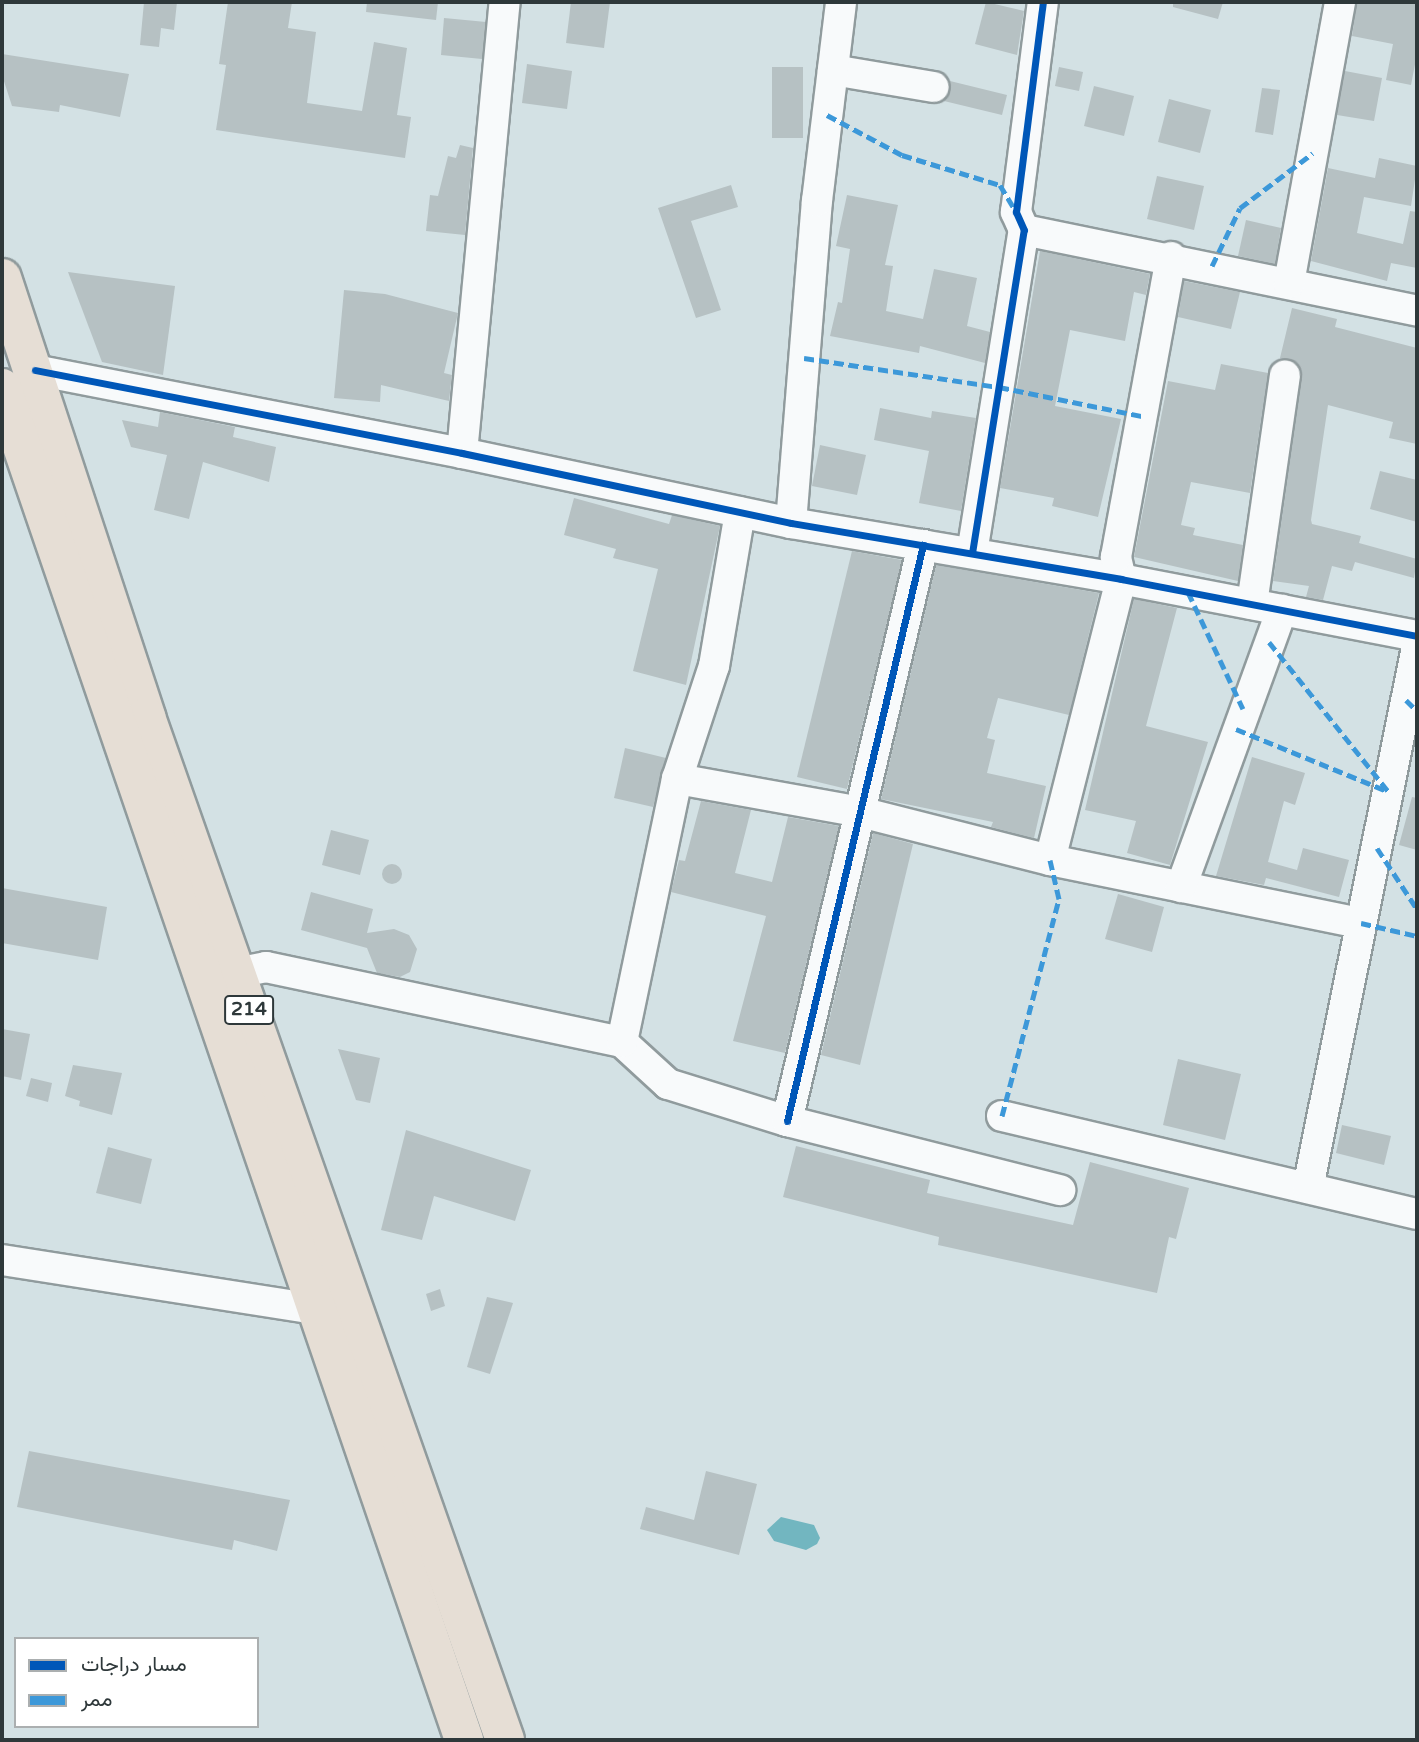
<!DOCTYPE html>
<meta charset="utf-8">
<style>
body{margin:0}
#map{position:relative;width:1419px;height:1742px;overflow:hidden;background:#d3e1e4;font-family:"Varela Round",Vazirmatn,sans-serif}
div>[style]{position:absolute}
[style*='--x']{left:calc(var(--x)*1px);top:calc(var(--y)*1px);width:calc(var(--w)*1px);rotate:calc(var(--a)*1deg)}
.water>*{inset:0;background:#72b6c0}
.building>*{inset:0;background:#b6c1c3}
.round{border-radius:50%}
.roads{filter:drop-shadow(2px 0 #909b9d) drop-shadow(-2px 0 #909b9d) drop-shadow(0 2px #909b9d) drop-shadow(0 -2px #909b9d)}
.minor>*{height:30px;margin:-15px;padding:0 15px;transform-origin:15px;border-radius:15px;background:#f8fafb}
.highway>*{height:38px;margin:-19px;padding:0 19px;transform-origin:19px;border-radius:19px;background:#e6ded5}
.quiet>*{height:5px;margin-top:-2.5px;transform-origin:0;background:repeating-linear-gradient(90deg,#3c98d9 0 10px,transparent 0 15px)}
.cycleway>*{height:7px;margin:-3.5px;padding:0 3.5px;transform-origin:3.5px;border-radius:3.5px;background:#0057b8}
span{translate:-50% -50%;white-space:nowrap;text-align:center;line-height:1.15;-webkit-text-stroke:6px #fff;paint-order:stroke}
.shield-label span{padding:2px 5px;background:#fff;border:2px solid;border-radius:5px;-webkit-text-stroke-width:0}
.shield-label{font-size:19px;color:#2e383a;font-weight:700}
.frame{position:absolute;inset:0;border:4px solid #2e383a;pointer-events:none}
.legend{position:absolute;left:14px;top:1637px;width:245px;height:91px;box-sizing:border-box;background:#fff;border:2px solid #abafb0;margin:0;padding:9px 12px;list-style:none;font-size:21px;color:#2e383a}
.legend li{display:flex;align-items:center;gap:14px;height:35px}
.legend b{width:35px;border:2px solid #abafb0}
</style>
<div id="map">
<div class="water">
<i style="clip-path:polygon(781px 1517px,814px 1525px,820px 1538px,817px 1544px,806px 1550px,774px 1541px,767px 1530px)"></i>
</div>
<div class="building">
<i style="clip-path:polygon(144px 2px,177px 2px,174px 30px,161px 28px,159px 47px,140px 45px)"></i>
<i style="clip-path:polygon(228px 2px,292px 2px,288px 28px,316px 32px,307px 103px,362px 111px,374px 42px,407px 48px,397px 115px,411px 117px,405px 158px,216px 130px,226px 65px,219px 64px)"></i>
<i style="clip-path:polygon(367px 2px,438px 2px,436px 20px,366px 12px)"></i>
<i style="clip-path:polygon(571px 2px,610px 2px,604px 48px,566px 43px)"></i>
<i style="clip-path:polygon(986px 2px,1024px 11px,1017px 55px,975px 44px)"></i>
<i style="clip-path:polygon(1173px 2px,1223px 2px,1218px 19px,1173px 7px)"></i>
<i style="clip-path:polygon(1357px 2px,1417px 2px,1417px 54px,1411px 85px,1386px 80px,1393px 44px,1352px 36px)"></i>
<i style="clip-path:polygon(444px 18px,486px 22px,482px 59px,441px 55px)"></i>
<i style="clip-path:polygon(2px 54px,129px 74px,120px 117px,60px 105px,59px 112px,12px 106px,2px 75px)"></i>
<i style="clip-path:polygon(527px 64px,572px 71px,567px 109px,522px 103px)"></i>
<i style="clip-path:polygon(772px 67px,803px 67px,803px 138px,772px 138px)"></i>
<i style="clip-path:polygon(1059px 67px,1083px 72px,1079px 91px,1055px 86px)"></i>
<i style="clip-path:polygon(1345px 71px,1382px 78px,1374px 121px,1337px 115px)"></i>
<i style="clip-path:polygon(950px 81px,1007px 95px,1002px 115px,944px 101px)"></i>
<i style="clip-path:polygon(1094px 86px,1134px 96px,1124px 136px,1084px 126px)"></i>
<i style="clip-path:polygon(1262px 88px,1280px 90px,1273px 135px,1255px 132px)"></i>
<i style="clip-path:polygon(1169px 99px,1211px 110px,1200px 153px,1158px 142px)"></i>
<i style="clip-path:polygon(460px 145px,473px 148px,465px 235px,426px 231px,430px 195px,438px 196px,448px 156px,456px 158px)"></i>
<i style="clip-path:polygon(1379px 158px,1417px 166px,1411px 206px,1364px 197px,1357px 233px,1403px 244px,1410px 211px,1417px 212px,1417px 268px,1391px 263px,1387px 281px,1311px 261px,1328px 168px,1375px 178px)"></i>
<i style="clip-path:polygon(1157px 176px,1204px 186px,1194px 230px,1147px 219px)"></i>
<i style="clip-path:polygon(731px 185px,738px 207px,691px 221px,721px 310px,696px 318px,658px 208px)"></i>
<i style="clip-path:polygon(847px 195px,898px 205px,885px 265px,893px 266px,886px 311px,923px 319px,934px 269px,977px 278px,967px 326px,990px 332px,985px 363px,920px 346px,919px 353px,830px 336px,838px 302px,842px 303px,850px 249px,836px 246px)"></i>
<i style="clip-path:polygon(1246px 220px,1281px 228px,1275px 264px,1238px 256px)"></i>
<i style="clip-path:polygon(1040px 251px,1150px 274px,1146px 295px,1134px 292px,1125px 341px,1070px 330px,1055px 406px,1121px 419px,1098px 517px,1052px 506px,1054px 498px,1000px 488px)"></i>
<i style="clip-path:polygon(68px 272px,175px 286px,163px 375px,102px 362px)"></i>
<i style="clip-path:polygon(1184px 281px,1240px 292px,1231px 329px,1178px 317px)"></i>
<i style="clip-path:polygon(344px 290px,385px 294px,458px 313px,444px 373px,452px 375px,449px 401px,381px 385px,380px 402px,334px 398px)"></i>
<i style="clip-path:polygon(1292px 308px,1337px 319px,1335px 327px,1417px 348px,1417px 444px,1389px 438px,1393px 422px,1328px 405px,1311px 520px,1312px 524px,1361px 536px,1359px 543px,1417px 559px,1414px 578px,1355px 562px,1352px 571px,1332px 566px,1323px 600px,1306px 597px,1309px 586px,1273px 581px,1302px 377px,1296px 362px,1280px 358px)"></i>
<i style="clip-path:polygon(1221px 364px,1268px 373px,1250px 493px,1191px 482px,1181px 525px,1195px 528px,1193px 535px,1243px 545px,1238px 581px,1134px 557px,1168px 381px,1215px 390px)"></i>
<i style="clip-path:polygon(880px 408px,931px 418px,932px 411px,976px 418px,961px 511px,919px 503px,929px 451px,874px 440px)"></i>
<i style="clip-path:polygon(160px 412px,235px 427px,233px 437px,276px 447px,269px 482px,203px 462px,189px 519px,154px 510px,167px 455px,131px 447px,122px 420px,158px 427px)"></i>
<i style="clip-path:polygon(820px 445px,866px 455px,857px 495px,812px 486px)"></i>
<i style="clip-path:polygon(1380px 471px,1417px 480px,1417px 522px,1370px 509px)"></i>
<i style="clip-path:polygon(574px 498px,669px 524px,672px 515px,720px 526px,686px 685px,633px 671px,658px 569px,613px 558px,616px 549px,564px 535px)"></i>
<i style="clip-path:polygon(852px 551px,902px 560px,847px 789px,797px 777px)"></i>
<i style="clip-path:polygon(936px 565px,1099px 593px,1069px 715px,998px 698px,987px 738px,995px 740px,987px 773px,1046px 786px,1034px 838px,991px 827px,993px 822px,881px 799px)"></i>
<i style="clip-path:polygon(1134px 599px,1177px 608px,1146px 726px,1208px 742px,1170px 865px,1127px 853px,1136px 821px,1085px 810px)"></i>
<i style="clip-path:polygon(625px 748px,666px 758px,653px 807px,614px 798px)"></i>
<i style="clip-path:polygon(1252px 757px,1305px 773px,1295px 805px,1284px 801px,1268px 862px,1297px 870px,1303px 848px,1349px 860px,1339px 897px,1266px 878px,1264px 885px,1216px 876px)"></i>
<i style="clip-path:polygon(1412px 797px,1417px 798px,1417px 850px,1399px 845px)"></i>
<i style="clip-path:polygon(701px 801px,751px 810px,735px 873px,772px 882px,788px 817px,839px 826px,785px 1053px,733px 1041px,766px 916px,671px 892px,679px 860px,685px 861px)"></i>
<i style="clip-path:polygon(331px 830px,369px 840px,360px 875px,322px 865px)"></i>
<i style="clip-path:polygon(873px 833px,913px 844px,860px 1065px,821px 1055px)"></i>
<i class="round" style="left:382px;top:864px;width:20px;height:20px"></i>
<i style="clip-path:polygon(2px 888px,107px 907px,98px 960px,2px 943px)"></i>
<i style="clip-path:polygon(311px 892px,373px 909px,367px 933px,394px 929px,409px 935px,417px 949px,410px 972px,400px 977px,377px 973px,367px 948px,301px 930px)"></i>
<i style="clip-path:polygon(1118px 894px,1164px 907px,1152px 952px,1105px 939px)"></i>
<i style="clip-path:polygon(2px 1029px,30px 1034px,21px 1080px,2px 1076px)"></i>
<i style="clip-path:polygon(338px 1049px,380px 1058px,370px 1103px,356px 1100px)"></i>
<i style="clip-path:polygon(1178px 1059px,1241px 1074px,1225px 1140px,1163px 1125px)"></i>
<i style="clip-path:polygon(73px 1065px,122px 1073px,112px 1115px,79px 1106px,80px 1101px,65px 1096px)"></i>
<i style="clip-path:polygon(31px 1078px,52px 1083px,48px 1102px,26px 1096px)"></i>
<i style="clip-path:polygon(1342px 1125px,1391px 1136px,1384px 1165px,1336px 1153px)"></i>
<i style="clip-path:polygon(406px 1130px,531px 1170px,515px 1221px,434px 1196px,422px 1240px,381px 1230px)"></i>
<i style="clip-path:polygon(796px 1146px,930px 1180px,927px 1193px,1073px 1225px,1090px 1162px,1189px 1188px,1176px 1239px,1169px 1237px,1157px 1293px,938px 1245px,939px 1237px,783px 1197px)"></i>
<i style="clip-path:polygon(108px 1147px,152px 1159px,141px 1204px,96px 1193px)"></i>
<i style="clip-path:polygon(440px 1289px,445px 1306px,431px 1311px,426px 1294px)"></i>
<i style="clip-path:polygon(487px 1297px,513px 1303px,490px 1374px,467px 1367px)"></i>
<i style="clip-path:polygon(29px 1451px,290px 1500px,277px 1551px,234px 1540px,232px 1550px,17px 1507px)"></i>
<i style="clip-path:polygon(706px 1471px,757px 1484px,739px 1555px,640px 1529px,646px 1507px,694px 1520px)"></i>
</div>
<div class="roads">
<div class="minor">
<i style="--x:833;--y:70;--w:102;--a:9.6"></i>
<i style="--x:1024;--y:230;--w:401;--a:11.6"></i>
<i style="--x:1289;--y:283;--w:286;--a:-79.7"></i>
<i style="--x:35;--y:370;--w:435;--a:11"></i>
<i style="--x:462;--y:453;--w:336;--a:12"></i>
<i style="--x:791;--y:523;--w:335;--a:9.6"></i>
<i style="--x:1121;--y:579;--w:301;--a:10.9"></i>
<i style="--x:462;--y:453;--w:453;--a:-84.6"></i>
<i style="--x:791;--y:523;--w:323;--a:-85.4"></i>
<i style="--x:817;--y:201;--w:200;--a:-83.1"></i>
<i style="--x:972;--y:553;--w:327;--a:-80.9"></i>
<i style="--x:1024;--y:230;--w:20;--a:-114"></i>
<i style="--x:1016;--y:212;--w:212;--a:-82.7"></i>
<i style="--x:1252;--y:604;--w:231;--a:-81.8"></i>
<i style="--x:677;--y:779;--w:186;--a:10.2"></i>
<i style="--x:860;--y:812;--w:196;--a:14.2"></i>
<i style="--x:1050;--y:860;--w:317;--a:11.5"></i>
<i style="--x:1050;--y:860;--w:290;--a:-75.8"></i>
<i style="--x:1121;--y:579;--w:23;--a:-103"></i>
<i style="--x:1116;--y:557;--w:305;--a:-79.6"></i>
<i style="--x:1181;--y:887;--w:295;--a:-70"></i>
<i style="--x:236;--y:973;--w:31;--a:-11"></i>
<i style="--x:266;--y:967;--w:364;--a:11.9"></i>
<i style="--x:622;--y:1042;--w:62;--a:42.4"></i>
<i style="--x:668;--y:1084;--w:125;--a:17.3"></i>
<i style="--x:787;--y:1121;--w:282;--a:14.2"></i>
<i style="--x:622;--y:1042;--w:269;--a:-78.2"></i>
<i style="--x:677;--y:779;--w:119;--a:-71.9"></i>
<i style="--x:714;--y:666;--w:156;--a:-80.4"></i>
<i style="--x:1002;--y:1116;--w:426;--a:13.3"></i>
<i style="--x:787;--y:1121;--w:592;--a:-76.72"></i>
<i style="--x:1308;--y:1188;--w:552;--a:-78.61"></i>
<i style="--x:2;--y:1260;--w:316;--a:8.9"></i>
</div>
<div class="highway">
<i style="--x:2;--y:278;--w:462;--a:71.8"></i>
<i style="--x:146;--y:717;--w:1084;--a:70.66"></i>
<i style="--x:2;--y:388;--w:1429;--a:71.13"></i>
</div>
</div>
<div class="quiet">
<i style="--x:827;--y:115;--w:85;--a:28.1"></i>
<i style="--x:902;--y:155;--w:102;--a:17"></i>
<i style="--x:1000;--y:185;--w:31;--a:59"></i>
<i style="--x:1212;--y:266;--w:64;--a:-64.2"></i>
<i style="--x:1240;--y:208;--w:91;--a:-37"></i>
<i style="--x:804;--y:358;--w:197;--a:8.5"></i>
<i style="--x:999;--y:387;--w:146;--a:11.5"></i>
<i style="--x:1188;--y:592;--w:129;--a:64.8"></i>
<i style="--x:1269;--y:642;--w:191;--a:51.4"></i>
<i style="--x:1406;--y:700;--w:16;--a:45"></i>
<i style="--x:1236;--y:729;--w:161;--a:22.3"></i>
<i style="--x:1377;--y:848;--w:73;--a:56.7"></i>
<i style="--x:1361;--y:923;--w:57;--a:13.1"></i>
<i style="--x:1002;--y:1116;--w:224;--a:-75.3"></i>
<i style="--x:1059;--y:899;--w:40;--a:-103"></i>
</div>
<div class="cycleway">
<i style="--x:35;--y:370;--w:435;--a:11"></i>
<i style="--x:462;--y:453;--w:336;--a:12"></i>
<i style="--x:791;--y:523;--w:335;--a:9.6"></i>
<i style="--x:1121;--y:579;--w:301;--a:10.9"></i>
<i style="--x:972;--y:553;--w:327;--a:-80.9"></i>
<i style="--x:1024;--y:230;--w:20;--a:-114"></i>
<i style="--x:1016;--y:212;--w:212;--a:-82.7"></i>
<i style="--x:787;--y:1121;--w:592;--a:-76.72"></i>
</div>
<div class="shield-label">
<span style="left:249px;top:1010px">214</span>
</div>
<div class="frame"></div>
<ul class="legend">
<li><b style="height:9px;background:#0057b8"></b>مسار دراجات</li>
<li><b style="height:9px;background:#3c98d9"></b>ممر</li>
</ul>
</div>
